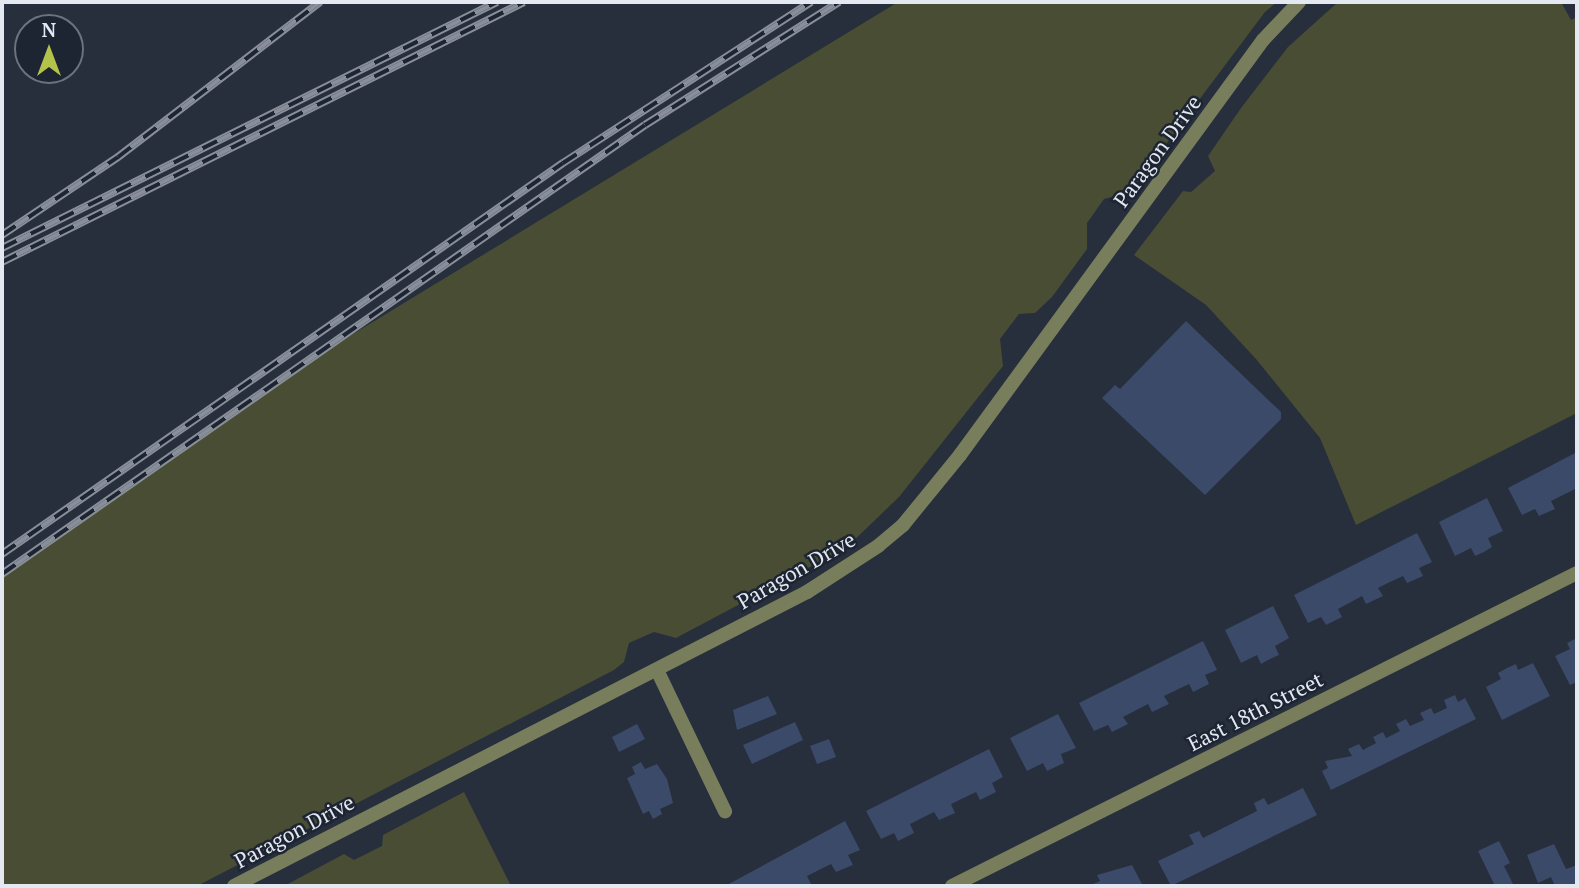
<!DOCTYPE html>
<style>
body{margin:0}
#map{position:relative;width:1579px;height:888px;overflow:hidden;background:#272e3c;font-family:"PT Serif",serif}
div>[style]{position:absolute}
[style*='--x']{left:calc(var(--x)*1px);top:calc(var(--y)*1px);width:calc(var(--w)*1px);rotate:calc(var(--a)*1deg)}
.green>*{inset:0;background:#484d33}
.building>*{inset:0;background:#3b4a69}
.minor>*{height:14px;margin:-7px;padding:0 7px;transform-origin:7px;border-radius:7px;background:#787e5b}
.rail>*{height:8px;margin-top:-4px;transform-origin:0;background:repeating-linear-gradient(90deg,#1d2432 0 16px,#898f9a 0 32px);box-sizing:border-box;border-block:2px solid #898f9a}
span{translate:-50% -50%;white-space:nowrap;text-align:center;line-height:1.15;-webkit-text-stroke:5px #1d2432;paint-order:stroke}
.street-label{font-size:21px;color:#e3e8f1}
.frame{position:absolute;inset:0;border:4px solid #e3e8f1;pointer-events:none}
.north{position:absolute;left:14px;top:14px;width:70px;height:70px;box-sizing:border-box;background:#1d2432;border:2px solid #6c727e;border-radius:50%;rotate:0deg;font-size:19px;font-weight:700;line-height:28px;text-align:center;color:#e3e8f1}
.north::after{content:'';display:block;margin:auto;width:24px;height:32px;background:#b3c24b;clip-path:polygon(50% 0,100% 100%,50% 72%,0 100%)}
</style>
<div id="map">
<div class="green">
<i style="clip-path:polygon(898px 2px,1277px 2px,1265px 12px,1130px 192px,1104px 199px,1087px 223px,1087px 249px,1052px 297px,1035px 313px,1019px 314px,1000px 339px,1003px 366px,899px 497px,847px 547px,676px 638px,654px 632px,629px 643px,624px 662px,614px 670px,197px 886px,2px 886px,2px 574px,294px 370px)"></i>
<i style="clip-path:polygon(1338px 2px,1561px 2px,1571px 20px,1577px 17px,1577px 413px,1356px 525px,1320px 438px,1256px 359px,1206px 305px,1134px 255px,1183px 191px,1191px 192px,1215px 171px,1208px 156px,1241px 108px,1288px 47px)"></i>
<i style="clip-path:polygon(464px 792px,511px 886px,284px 886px,344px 854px,354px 860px,382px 846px,383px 835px)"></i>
</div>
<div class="building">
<i style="clip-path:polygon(1186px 321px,1281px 412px,1281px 419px,1205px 495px,1102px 398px,1115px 385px,1120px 389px)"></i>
<i style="clip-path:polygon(1577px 452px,1577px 488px,1551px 501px,1555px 509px,1539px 516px,1535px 509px,1522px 515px,1508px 488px)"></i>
<i style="clip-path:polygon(1487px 498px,1503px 531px,1488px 538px,1492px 547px,1484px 552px,1475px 556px,1471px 548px,1455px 556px,1439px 522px)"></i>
<i style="clip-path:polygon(1417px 533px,1432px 562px,1419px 568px,1423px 576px,1407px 583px,1403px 576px,1390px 582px,1378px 588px,1383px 596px,1366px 604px,1362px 596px,1338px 609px,1342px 617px,1326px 625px,1321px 617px,1308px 623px,1294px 595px)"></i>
<i style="clip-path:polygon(1273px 606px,1289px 638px,1275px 646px,1279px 655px,1270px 659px,1261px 664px,1257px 655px,1241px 663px,1225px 630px)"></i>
<i style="clip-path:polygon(1577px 638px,1577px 682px,1570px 685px,1555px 656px,1570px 649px,1567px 643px)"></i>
<i style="clip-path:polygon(1203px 641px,1217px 670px,1205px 675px,1209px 684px,1193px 692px,1189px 684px,1164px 696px,1169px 704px,1152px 712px,1148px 704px,1123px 717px,1128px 724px,1112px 732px,1108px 725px,1094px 731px,1079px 703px)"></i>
<i style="clip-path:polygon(1533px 663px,1550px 696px,1502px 720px,1486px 687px,1501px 679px,1498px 673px,1507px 668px,1516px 664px,1518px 670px)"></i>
<i style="clip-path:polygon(1455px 695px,1458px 702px,1465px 698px,1476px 719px,1331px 790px,1322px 771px,1328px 768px,1325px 761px,1352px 756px,1348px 749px,1359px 744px,1363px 750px,1376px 743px,1373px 737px,1383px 732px,1386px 738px,1400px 731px,1396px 724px,1406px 719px,1410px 726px,1424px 720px,1420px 713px,1431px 708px,1434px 714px,1447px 708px,1444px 700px)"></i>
<i style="clip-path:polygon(768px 696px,777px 714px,737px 730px,733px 710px)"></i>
<i style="clip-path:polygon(1058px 714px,1076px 748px,1061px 754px,1064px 763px,1047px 771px,1043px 763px,1027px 771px,1010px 738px)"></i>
<i style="clip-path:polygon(795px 722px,803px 740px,752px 764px,743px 745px)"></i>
<i style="clip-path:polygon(637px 724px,645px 739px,619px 752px,612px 737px)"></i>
<i style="clip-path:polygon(829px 739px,836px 757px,817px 764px,810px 746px)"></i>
<i style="clip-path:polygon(989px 749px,1003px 777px,992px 783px,996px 792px,980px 800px,976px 792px,951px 804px,955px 813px,939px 820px,934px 812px,910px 824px,914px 833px,898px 841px,894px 833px,881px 839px,866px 811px)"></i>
<i style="clip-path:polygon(641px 762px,645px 769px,657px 764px,667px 779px,673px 803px,660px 809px,662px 814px,653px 819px,649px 811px,643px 814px,627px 778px,635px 774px,632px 767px)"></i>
<i style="clip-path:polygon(1303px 788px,1317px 815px,1171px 886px,1158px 861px,1194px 844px,1189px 835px,1199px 831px,1203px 838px,1257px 811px,1254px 803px,1264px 798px,1268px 805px)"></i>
<i style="clip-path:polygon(845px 821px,860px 850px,848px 855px,853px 865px,836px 872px,831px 864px,807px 876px,811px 884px,805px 886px,725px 886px)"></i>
<i style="clip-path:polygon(1499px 841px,1510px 863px,1504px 866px,1514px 886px,1495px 886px,1478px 851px)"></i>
<i style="clip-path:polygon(1554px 844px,1566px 869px,1577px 865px,1577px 886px,1555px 886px,1551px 877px,1538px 883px,1527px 855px)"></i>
<i style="clip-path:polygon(1132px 865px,1143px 886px,1089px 886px,1100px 881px,1097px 875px)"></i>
</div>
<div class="minor">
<i style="--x:657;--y:670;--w:157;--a:64.3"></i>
<i style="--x:234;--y:886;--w:644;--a:-27.16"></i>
<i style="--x:807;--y:592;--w:85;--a:-32.9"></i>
<i style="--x:878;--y:546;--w:33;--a:-40"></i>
<i style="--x:903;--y:525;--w:90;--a:-50.8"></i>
<i style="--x:960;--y:455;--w:514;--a:-53.87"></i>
<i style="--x:1263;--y:40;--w:52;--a:-46.5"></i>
<i style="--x:952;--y:886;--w:699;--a:-26.6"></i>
</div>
<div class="rail">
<i style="--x:2;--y:235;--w:140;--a:-33.9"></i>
<i style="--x:118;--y:157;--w:255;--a:-37.5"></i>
<i style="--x:2;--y:248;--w:553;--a:-26.43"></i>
<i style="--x:2;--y:262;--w:583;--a:-26.48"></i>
<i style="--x:2;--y:554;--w:684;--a:-34.88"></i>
<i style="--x:563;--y:163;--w:296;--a:-33"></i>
<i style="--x:2;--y:574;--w:784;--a:-34.93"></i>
<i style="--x:645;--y:125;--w:230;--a:-32.4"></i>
</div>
<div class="street-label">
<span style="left:1157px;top:151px;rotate:-54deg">Paragon Drive</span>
<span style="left:796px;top:570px;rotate:-30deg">Paragon Drive</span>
<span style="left:1255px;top:711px;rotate:-27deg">East 18th Street</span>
<span style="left:294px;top:831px;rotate:-28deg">Paragon Drive</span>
</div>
<div class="frame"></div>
<div class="north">N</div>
</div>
